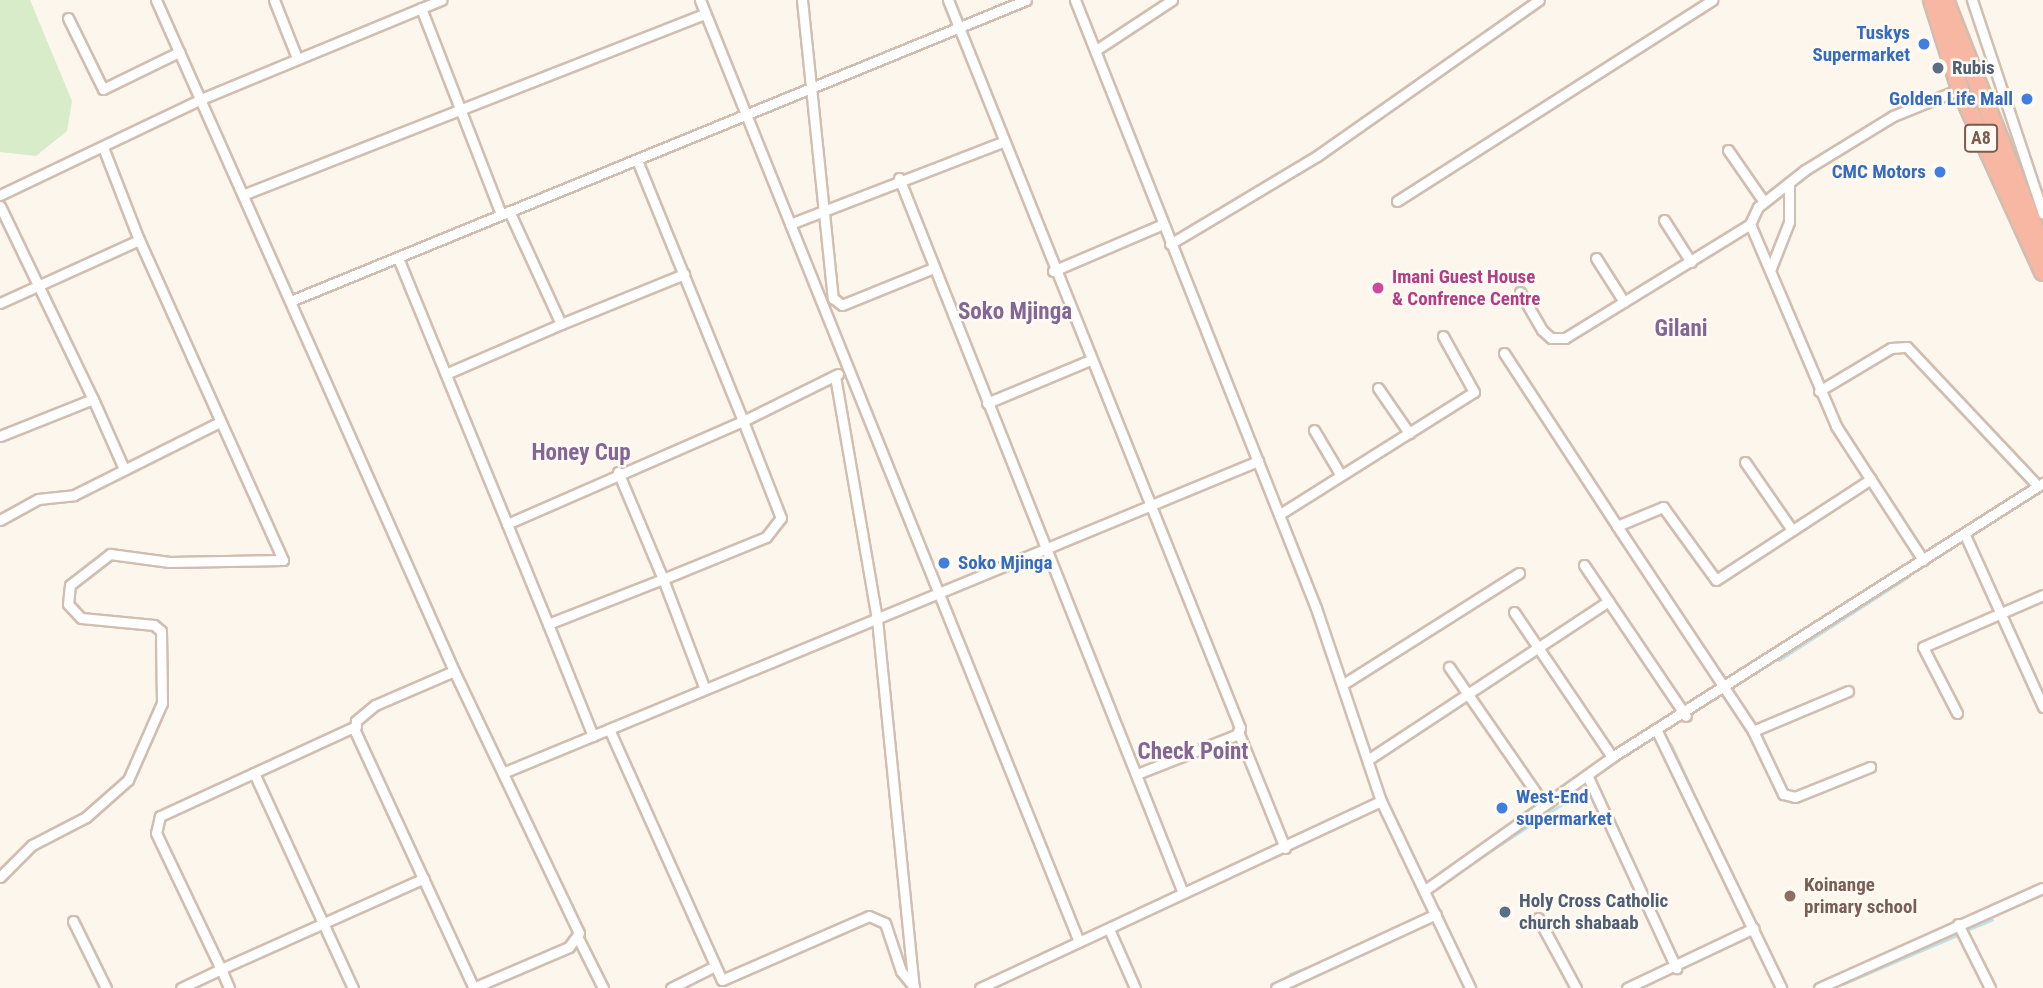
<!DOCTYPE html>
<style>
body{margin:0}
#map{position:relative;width:2043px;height:988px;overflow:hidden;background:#fdf6ec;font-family:"Roboto Condensed",sans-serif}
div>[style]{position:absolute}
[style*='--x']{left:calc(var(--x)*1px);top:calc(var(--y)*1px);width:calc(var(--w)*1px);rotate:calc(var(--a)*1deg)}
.green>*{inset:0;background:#d8ecc9}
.stream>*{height:2.5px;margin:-1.25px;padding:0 1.25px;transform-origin:1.25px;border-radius:1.25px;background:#bfe3e8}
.roads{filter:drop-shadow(2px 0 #d1beb0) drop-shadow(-2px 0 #d1beb0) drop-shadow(0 2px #d1beb0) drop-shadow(0 -2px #d1beb0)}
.street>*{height:9px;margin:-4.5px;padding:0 4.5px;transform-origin:4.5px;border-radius:4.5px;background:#fff}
.highway>*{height:16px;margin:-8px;padding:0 8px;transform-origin:8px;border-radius:8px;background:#f7b7a3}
.dots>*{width:19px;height:19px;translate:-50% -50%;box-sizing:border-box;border:4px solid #fffaf3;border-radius:50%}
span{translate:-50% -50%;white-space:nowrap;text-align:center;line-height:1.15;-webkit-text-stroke:5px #fffaf3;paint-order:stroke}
.shield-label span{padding:2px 5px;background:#fffaf3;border:2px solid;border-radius:5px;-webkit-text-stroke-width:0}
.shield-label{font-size:18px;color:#7a5c4d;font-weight:700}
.shop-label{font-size:19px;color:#366cbe;font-weight:700}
.right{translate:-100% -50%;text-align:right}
.left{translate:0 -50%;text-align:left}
.service-label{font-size:19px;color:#4e5e75;font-weight:700}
.hotel-label{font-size:19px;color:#b23c85;font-weight:700}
.education-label{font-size:19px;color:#785e54;font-weight:700}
.quarter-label{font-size:23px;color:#846695;font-weight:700}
</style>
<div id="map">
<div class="green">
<i style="clip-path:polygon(0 0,30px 0,72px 101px,67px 131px,36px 156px,0 152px)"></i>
</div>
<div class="stream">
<i style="--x:1667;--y:522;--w:51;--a:53.8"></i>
<i style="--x:1779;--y:660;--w:153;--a:-32.8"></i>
<i style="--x:1671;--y:744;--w:47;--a:65.1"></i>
<i style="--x:1449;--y:878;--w:154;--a:-33.1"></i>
<i style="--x:1967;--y:930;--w:27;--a:-22"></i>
<i style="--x:1290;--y:974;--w:43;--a:-20.6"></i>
<i style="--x:1843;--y:984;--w:125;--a:-23.1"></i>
</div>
<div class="roads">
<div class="street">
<i style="--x:156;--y:0;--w:734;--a:66.05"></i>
<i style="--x:454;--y:671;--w:290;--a:64.5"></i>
<i style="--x:579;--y:933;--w:17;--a:126"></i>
<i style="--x:569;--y:947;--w:104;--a:156.9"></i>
<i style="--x:274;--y:0;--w:62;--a:68.4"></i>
<i style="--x:700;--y:0;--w:1015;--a:68.08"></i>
<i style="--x:802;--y:0;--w:300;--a:84.1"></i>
<i style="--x:833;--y:298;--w:11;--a:38"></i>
<i style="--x:842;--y:305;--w:96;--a:-22"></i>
<i style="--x:948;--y:0;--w:784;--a:68.14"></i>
<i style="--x:1240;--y:728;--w:8;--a:120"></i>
<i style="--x:1236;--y:735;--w:106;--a:158.5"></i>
<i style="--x:1075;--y:0;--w:654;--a:68.38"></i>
<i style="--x:1316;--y:608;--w:204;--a:71.4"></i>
<i style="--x:1381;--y:801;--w:207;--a:64.5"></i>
<i style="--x:1972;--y:0;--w:225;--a:71.6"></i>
<i style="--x:421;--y:8;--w:221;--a:68.8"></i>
<i style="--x:68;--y:18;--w:79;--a:63.8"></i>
<i style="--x:103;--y:89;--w:85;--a:-26"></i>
<i style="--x:1096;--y:50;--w:91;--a:-33.3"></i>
<i style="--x:1728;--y:150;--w:63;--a:55.3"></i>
<i style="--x:899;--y:178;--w:769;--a:68.34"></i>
<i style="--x:245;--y:194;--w:494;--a:-21.4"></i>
<i style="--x:0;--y:195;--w:223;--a:-25.5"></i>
<i style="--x:201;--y:99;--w:260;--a:-22.4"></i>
<i style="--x:1397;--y:201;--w:374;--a:-32.5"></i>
<i style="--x:0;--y:206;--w:214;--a:64.3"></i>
<i style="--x:93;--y:399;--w:100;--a:158.3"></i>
<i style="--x:509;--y:211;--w:124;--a:65.3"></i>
<i style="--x:561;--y:324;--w:133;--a:-22.1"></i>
<i style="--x:1664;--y:220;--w:50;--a:57.3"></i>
<i style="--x:790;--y:224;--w:227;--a:-21.1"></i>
<i style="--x:1750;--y:224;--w:220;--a:66.9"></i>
<i style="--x:1836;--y:426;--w:160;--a:57"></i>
<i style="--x:1170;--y:244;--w:171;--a:-30.9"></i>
<i style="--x:1317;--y:156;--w:271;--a:-35.1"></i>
<i style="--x:398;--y:258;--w:287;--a:67.7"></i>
<i style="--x:507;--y:524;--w:257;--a:-23.6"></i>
<i style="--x:743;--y:421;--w:279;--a:-112.1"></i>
<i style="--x:1596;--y:258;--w:52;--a:57.5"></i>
<i style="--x:1771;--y:268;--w:49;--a:-68.6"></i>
<i style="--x:1789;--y:222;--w:39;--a:-90"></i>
<i style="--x:1053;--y:271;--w:120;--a:-23.1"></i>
<i style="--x:1520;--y:292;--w:44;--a:59.9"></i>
<i style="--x:1542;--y:330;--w:12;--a:42"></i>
<i style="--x:1551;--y:338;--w:14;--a:0"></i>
<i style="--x:1565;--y:338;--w:217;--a:-31.6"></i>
<i style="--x:1750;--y:224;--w:19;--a:-65"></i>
<i style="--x:1758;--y:207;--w:60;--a:-38.2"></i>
<i style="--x:1805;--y:170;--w:103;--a:-31.5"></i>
<i style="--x:1893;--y:116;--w:72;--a:-21.9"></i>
<i style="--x:293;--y:300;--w:792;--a:-22.26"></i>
<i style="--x:0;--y:303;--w:153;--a:-24.4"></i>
<i style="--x:139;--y:240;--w:100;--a:-111.2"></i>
<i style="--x:1504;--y:353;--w:207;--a:56.8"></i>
<i style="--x:1617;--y:526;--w:50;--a:-22.4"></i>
<i style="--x:1663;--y:507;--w:90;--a:54"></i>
<i style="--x:1716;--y:580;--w:185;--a:-33.1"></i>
<i style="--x:448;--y:373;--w:123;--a:-23.4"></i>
<i style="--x:835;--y:376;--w:247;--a:80.2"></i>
<i style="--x:877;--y:619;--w:371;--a:84.3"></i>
<i style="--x:1378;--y:388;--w:55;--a:55.4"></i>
<i style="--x:1819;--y:391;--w:84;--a:-30.8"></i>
<i style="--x:1891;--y:348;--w:16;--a:-4"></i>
<i style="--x:1907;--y:347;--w:191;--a:46.7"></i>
<i style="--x:93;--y:399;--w:77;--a:66.1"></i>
<i style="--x:987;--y:403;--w:109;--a:-22.6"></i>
<i style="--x:1314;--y:430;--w:51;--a:59.4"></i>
<i style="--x:1745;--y:462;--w:83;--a:55.3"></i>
<i style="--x:618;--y:472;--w:116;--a:67.2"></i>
<i style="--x:663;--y:579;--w:111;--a:-22.2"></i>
<i style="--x:766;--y:537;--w:24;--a:-52"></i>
<i style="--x:781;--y:518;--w:104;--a:-111.4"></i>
<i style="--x:743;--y:421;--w:106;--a:-26.3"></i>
<i style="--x:1280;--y:514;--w:229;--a:-32.2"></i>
<i style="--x:1474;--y:392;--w:64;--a:-119"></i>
<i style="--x:0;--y:520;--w:43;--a:-28.9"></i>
<i style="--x:38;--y:499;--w:36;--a:-6"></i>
<i style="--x:74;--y:495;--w:163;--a:-26.6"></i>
<i style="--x:507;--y:524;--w:108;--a:67.7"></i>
<i style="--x:1617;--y:526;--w:246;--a:56.4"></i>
<i style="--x:1753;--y:731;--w:70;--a:64.5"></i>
<i style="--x:1783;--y:794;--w:12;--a:14"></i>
<i style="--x:1795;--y:797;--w:81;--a:-21.8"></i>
<i style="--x:1965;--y:535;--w:189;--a:65.6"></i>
<i style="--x:1584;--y:565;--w:182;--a:56"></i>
<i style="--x:1514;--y:612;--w:175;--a:55.9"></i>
<i style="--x:1449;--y:667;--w:167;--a:55.3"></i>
<i style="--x:454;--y:671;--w:86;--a:156.7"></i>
<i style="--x:375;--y:705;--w:25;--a:140"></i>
<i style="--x:356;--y:721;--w:10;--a:96"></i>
<i style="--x:355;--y:731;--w:283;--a:65.2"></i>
<i style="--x:1345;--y:683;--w:206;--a:-32.3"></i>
<i style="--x:1957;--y:713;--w:74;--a:-117.3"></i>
<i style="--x:1923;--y:647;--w:131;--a:-23.4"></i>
<i style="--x:356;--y:726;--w:216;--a:155.3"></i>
<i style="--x:160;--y:816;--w:17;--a:103"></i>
<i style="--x:156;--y:833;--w:151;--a:64.5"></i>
<i style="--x:221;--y:969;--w:222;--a:-24.1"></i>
<i style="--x:609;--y:729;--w:275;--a:65.8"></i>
<i style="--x:722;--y:980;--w:160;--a:-23.5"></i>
<i style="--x:869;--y:916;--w:17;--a:24"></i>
<i style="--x:885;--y:923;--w:51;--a:71.6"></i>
<i style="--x:901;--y:971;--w:21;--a:51"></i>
<i style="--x:1656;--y:729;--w:288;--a:64.2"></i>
<i style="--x:1753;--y:731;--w:103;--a:-22.8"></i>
<i style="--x:1239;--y:734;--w:123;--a:68"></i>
<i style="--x:593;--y:736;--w:121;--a:-111.9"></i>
<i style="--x:548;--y:624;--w:123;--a:-21.4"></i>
<i style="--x:663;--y:579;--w:116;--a:69.2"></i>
<i style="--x:1369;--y:759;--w:287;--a:-33.4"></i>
<i style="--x:505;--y:772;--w:815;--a:-22.44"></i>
<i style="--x:254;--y:773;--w:237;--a:65.3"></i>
<i style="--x:1587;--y:775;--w:213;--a:65.2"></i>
<i style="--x:0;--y:877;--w:45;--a:-45"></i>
<i style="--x:32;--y:845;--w:61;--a:-27.4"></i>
<i style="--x:86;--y:817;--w:56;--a:-41.4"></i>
<i style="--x:128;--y:780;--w:84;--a:-66.2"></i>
<i style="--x:162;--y:703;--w:72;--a:-90.8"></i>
<i style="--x:161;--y:631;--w:9;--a:-139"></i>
<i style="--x:154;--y:625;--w:73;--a:-174.5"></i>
<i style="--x:81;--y:618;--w:19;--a:-133"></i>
<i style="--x:68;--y:604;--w:19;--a:-84"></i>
<i style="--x:70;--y:585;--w:51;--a:-37.8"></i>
<i style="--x:110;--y:554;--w:60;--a:7.7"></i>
<i style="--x:169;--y:562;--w:114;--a:-1"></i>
<i style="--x:283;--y:560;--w:351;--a:-114.2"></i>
<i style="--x:1425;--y:890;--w:229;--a:-35.4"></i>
<i style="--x:1612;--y:757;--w:511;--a:-32.45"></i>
<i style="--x:1538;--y:918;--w:80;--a:61.5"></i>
<i style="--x:73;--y:921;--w:75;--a:63.8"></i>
<i style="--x:1958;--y:924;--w:72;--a:63.4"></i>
<i style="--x:1109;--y:929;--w:64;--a:66.2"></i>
<i style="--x:579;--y:940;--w:54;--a:63.4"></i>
<i style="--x:181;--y:988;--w:44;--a:-25.4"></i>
<i style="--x:221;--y:969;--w:21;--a:67"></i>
<i style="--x:671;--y:988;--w:47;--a:-26.6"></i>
<i style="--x:980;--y:988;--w:442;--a:-25"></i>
<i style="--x:1276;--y:988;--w:176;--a:-24.8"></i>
<i style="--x:1627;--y:988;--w:140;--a:-25.3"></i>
<i style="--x:1819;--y:988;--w:245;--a:-24.1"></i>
</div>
<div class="highway">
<i style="--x:1932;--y:0;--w:93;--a:72.5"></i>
<i style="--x:1960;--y:89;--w:201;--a:65.6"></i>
<i style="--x:1945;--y:0;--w:268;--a:68.5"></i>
</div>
</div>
<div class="dots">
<i style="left:1924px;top:44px;background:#3f7fe0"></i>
<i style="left:1938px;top:68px;background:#5c6f8a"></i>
<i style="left:2027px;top:99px;background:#3f7fe0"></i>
<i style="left:1940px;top:172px;background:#3f7fe0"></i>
<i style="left:1378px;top:288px;background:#d1479c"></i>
<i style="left:944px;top:563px;background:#3f7fe0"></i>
<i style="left:1502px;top:808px;background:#3f7fe0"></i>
<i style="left:1790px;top:896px;background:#8d6e63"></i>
<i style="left:1505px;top:912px;background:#5c6f8a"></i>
</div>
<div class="shield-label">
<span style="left:1981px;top:138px">A8</span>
</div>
<div class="shop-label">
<span class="right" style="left:1910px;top:44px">Tuskys<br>Supermarket</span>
<span class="right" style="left:2013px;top:99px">Golden Life Mall</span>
<span class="right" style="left:1926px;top:172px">CMC Motors</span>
<span class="left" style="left:958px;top:563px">Soko Mjinga</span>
<span class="left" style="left:1516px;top:808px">West-End<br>supermarket</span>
</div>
<div class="service-label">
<span class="left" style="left:1952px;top:68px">Rubis</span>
<span class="left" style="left:1519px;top:912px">Holy Cross Catholic<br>church shabaab</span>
</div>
<div class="hotel-label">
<span class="left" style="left:1392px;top:288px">Imani Guest House<br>&amp; Confrence Centre</span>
</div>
<div class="education-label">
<span class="left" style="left:1804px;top:896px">Koinange<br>primary school</span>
</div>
<div class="quarter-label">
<span style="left:1015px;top:312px">Soko Mjinga</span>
<span style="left:1681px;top:329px">Gilani</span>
<span style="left:581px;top:453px">Honey Cup</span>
<span style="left:1193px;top:752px">Check Point</span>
</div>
</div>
